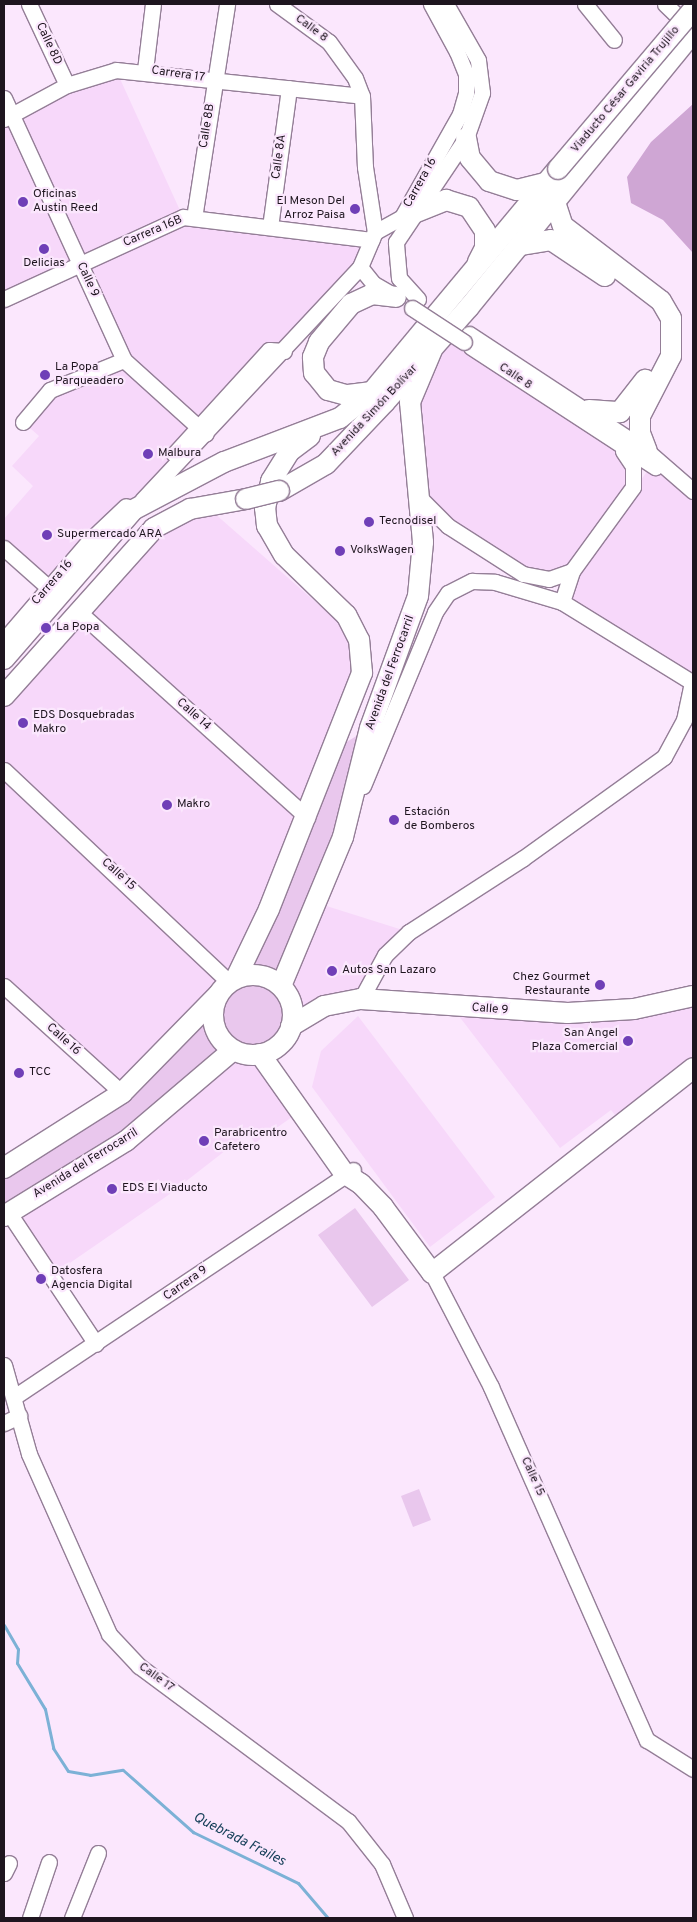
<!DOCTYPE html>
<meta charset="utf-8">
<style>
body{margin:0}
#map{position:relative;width:697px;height:1922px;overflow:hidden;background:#fbe7fd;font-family:Overpass,sans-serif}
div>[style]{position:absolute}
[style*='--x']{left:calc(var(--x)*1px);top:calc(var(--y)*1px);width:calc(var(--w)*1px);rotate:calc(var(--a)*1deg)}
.built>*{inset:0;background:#f7d8fa}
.green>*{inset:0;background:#e9c7ed}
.forest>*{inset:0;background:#cfa6d4}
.stream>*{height:3px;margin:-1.5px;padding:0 1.5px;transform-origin:1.5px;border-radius:1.5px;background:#7cb1d6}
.roads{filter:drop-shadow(1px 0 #947e97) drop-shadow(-1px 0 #947e97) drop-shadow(0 1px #947e97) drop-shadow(0 -1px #947e97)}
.minor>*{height:15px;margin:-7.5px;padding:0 7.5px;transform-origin:7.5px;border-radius:7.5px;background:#fff}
.major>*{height:20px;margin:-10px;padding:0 10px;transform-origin:10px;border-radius:10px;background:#fff}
.major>.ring{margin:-10px;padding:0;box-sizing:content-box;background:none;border:20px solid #fff;border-radius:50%}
.bridges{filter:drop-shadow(1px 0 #947e97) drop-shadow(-1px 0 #947e97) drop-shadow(0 1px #947e97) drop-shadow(0 -1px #947e97)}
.minor-bridge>*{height:15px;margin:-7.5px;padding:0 7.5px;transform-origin:7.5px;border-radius:7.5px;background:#fff}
.major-bridge>*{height:20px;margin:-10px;padding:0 10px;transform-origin:10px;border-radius:10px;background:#fff}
.dots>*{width:14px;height:14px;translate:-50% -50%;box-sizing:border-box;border:2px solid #fbe7fd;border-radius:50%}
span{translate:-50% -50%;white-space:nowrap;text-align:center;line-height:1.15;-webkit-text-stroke:4.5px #fbe7fd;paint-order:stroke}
.street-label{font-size:12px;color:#1e151f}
.poi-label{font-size:12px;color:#1e151f}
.left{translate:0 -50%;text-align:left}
.right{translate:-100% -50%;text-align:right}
.water-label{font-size:14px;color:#133d57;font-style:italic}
.frame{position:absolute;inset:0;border:5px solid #1e151f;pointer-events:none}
</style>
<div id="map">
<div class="built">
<i style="clip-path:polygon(116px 70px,183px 217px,372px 240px,360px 267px,199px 428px,49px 588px,4px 548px,4px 519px,33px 486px,12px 466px,39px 436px,23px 422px,50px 390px,124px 360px,79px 264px,4px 299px,4px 98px,11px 116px)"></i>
<i style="clip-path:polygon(448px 332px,618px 447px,640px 481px,652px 465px,693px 491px,693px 683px,562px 602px,572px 572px,534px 578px,427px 508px,409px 431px)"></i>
<i style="clip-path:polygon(206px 506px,359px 640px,362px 652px,236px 978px,122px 1093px,4px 986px,4px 696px,146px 536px)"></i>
<i style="clip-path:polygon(317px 903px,409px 932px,361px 999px,291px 1026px,281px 986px)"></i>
<i style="clip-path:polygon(693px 996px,693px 1068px,622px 1124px,611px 1110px,560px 1148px,452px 1007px,514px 1011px)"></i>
<i style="clip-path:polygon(358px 1016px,495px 1197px,430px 1247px,312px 1087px,321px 1051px)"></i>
<i style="clip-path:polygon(233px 1050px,251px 1055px,302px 1110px,255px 1143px,248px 1133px,167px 1196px,51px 1276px,9px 1213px)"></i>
</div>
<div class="green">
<i style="clip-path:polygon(370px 728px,343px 837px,281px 986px,293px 1012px,287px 1036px,266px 1053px,242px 1053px,164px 1112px,4px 1216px,4px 1168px,122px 1093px,229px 982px,333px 750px)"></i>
<i style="clip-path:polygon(355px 1208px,409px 1280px,372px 1307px,318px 1235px)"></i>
<i style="clip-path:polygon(419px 1489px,431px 1520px,413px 1527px,401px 1496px)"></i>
</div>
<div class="forest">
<i style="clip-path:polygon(693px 104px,693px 253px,663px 220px,631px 203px,627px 177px,651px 142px)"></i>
</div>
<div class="stream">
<i style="--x:4;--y:1625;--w:28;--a:60"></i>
<i style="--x:18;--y:1649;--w:14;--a:94"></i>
<i style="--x:17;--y:1663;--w:54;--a:58.7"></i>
<i style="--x:45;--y:1709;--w:40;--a:78"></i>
<i style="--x:53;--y:1748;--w:27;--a:57"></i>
<i style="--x:68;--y:1771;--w:22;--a:10"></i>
<i style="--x:90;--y:1775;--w:33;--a:-9"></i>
<i style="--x:123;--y:1770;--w:94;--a:41.5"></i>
<i style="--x:193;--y:1832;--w:117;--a:25.9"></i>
<i style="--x:298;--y:1883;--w:46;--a:49.4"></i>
</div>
<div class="roads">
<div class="minor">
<i style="--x:29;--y:4;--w:89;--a:64.9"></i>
<i style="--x:277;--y:4;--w:64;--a:36.2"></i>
<i style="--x:329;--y:42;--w:44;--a:54.2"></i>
<i style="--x:355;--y:78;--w:19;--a:69"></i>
<i style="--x:362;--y:96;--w:71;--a:87.6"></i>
<i style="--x:365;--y:167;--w:66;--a:81.3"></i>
<i style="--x:585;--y:4;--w:46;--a:51.1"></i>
<i style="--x:665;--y:4;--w:36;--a:44"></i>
<i style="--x:145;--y:70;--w:66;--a:-83.1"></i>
<i style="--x:4;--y:98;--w:288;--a:65.4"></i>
<i style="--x:124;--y:360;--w:110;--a:42.1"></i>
<i style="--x:4;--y:119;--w:72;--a:-28.4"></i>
<i style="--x:67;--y:85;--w:51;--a:-17"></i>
<i style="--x:116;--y:70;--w:247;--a:6"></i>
<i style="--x:194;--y:218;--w:217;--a:-81.2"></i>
<i style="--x:270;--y:227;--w:140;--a:-82.2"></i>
<i style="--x:360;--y:267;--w:22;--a:51"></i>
<i style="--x:374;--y:284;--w:22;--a:30"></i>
<i style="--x:4;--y:299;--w:197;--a:-24.6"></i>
<i style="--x:183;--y:217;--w:190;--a:6.9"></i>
<i style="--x:418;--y:299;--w:28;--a:-132"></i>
<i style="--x:399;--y:278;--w:36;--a:-95"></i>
<i style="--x:396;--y:242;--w:125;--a:-56.1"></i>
<i style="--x:466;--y:138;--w:48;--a:-70.4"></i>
<i style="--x:482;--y:93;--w:33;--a:-97"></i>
<i style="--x:478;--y:60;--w:64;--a:-119.7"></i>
<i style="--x:469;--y:334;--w:213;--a:33.3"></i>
<i style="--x:647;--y:451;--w:61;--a:41"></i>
<i style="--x:471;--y:347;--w:220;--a:33.1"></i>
<i style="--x:23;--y:422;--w:42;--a:-49.8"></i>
<i style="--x:50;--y:390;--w:80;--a:-22.1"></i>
<i style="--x:174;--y:454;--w:141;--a:-47.6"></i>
<i style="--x:269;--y:350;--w:15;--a:4"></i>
<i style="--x:418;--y:496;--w:42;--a:45"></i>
<i style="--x:448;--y:526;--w:89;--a:32.6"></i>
<i style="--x:523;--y:574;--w:26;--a:11"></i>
<i style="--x:549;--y:579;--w:24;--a:-19"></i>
<i style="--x:142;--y:500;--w:319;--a:-46.9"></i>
<i style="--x:360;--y:267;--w:38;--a:-67"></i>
<i style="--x:375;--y:232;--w:31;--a:-29"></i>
<i style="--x:402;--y:217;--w:118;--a:-60.6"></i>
<i style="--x:460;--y:114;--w:22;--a:-74"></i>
<i style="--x:466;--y:93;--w:19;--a:-90"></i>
<i style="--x:466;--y:74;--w:24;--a:-112"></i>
<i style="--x:457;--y:52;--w:55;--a:-118.4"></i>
<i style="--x:4;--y:548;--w:60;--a:41.6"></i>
<i style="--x:562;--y:602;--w:33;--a:-72"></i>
<i style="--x:572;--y:571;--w:104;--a:-54"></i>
<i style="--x:633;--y:487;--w:21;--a:-90"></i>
<i style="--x:633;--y:466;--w:18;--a:-124"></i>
<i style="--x:79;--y:612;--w:307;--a:42"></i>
<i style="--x:4;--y:640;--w:129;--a:-49.4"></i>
<i style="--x:88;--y:542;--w:52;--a:-43.5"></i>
<i style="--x:4;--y:770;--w:309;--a:43.3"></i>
<i style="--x:363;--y:786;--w:188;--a:-67.5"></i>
<i style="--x:435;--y:612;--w:23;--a:-56"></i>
<i style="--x:448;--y:593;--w:27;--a:-27"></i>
<i style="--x:472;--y:581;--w:23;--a:2"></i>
<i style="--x:495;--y:582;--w:70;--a:16.6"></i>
<i style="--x:562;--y:602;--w:154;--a:31.7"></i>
<i style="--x:4;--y:986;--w:159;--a:42.2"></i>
<i style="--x:361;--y:999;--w:50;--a:-61.4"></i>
<i style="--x:385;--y:955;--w:33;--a:-44"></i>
<i style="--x:409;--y:932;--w:135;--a:-32.9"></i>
<i style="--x:522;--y:859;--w:175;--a:-35.7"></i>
<i style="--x:664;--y:757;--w:42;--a:-61.6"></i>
<i style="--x:684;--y:720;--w:39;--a:-78"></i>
<i style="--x:9;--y:1213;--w:157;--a:56.4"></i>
<i style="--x:432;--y:1273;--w:128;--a:62.6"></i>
<i style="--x:491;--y:1387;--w:386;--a:66.2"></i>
<i style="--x:647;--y:1740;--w:54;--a:32.2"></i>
<i style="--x:4;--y:1365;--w:92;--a:74.3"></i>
<i style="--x:29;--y:1454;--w:197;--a:66"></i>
<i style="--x:109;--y:1634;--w:44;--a:46.8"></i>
<i style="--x:139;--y:1666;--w:260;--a:36.6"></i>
<i style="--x:348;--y:1821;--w:55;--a:51.7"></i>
<i style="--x:382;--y:1864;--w:59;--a:66.9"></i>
<i style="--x:14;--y:1397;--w:408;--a:-33.8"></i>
<i style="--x:4;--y:1423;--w:17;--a:-25"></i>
<i style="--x:4;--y:1873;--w:11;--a:-63"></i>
<i style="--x:30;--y:1918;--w:59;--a:-71.3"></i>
<i style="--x:72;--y:1918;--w:70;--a:-68.2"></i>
</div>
<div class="major">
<i style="--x:466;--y:138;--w:20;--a:79"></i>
<i style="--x:470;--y:158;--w:30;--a:50"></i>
<i style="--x:489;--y:181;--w:29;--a:18"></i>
<i style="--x:517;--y:190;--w:30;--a:-14"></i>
<i style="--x:554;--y:199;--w:28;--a:72"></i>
<i style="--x:563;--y:226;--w:123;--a:37.4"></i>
<i style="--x:661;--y:301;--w:20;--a:60"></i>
<i style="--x:671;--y:318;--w:38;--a:90"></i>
<i style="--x:671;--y:356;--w:68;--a:117.3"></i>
<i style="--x:640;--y:416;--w:17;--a:90"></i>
<i style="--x:640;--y:433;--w:19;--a:69"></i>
<i style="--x:414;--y:213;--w:35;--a:-22"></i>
<i style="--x:446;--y:200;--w:24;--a:17"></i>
<i style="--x:469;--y:207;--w:29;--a:56"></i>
<i style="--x:485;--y:231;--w:17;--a:90"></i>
<i style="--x:485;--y:248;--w:16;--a:117"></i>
<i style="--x:520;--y:245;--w:31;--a:-9"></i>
<i style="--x:551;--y:240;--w:65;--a:33.7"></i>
<i style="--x:372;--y:392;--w:26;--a:173"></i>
<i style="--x:346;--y:395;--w:19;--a:-164"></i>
<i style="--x:328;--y:390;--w:22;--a:-129"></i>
<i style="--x:314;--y:373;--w:16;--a:-94"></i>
<i style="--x:313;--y:357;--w:16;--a:-68"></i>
<i style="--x:319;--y:342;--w:50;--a:-49.9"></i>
<i style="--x:351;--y:304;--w:23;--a:-25"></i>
<i style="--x:372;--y:294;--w:24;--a:7"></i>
<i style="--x:589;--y:410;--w:31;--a:4"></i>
<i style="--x:620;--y:412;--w:41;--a:-52"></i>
<i style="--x:279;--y:491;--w:54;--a:-29.9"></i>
<i style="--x:326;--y:464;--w:86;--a:-46.4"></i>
<i style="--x:385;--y:402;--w:127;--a:-48.5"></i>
<i style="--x:469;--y:307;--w:355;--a:-50.8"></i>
<i style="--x:4;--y:659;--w:197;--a:-49.1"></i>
<i style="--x:133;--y:510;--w:103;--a:-27.8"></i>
<i style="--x:224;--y:462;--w:124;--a:-20.8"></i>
<i style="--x:340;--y:418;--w:41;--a:-39.1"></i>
<i style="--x:372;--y:392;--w:290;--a:-50.2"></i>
<i style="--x:4;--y:696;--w:225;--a:-48.2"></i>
<i style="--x:154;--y:528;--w:41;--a:-27.8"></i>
<i style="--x:190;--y:509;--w:57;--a:-10.1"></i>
<i class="ring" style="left:213px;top:975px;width:60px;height:60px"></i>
<i style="--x:236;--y:978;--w:76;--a:-64.4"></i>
<i style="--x:269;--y:909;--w:254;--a:-68.5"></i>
<i style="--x:362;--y:673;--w:33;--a:-95"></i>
<i style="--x:359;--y:640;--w:28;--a:-117"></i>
<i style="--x:346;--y:615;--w:86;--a:-135.9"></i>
<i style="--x:284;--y:555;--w:34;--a:-120"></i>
<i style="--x:267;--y:526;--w:18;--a:-96"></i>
<i style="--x:265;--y:508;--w:28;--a:-77"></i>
<i style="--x:271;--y:481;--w:36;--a:-58"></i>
<i style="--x:290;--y:451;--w:25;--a:-37"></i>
<i style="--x:281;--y:986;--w:161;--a:-67.4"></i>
<i style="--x:343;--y:837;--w:112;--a:-76.1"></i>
<i style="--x:370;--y:728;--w:140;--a:-70"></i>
<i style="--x:418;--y:596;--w:54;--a:-84.7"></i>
<i style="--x:423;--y:542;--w:141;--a:-95.3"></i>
<i style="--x:410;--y:402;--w:56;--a:-67.1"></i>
<i style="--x:291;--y:1026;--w:39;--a:-31"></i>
<i style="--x:324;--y:1006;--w:38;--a:-11"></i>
<i style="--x:361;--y:999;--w:207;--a:3.9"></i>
<i style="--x:568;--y:1013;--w:66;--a:-3.5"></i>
<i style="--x:634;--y:1009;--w:60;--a:-12.4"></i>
<i style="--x:260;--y:1054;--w:146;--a:54.8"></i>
<i style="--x:344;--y:1173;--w:20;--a:33"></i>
<i style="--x:361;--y:1184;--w:32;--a:46"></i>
<i style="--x:383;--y:1207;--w:82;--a:53.4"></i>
<i style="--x:432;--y:1273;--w:332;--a:-38.1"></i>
<i style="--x:4;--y:1168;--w:140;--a:-32.4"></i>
<i style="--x:122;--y:1093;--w:137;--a:-45.6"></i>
<i style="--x:4;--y:1216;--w:143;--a:-31.6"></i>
<i style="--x:126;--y:1141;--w:140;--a:-40.4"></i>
</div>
</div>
<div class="bridges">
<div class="minor-bridge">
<i style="--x:412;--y:308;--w:62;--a:33.2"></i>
</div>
<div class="major-bridge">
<i style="--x:558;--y:169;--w:209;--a:-49.7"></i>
<i style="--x:246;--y:499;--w:34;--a:-14"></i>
</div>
</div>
<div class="dots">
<i style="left:23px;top:202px;background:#6f3fb7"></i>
<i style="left:355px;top:209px;background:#6f3fb7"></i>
<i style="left:44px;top:249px;background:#6f3fb7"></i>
<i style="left:45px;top:375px;background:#6f3fb7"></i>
<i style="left:148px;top:454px;background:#6f3fb7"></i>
<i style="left:369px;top:522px;background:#6f3fb7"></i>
<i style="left:47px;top:535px;background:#6f3fb7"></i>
<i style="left:340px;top:551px;background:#6f3fb7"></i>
<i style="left:46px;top:628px;background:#6f3fb7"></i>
<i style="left:23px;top:723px;background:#6f3fb7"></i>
<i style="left:167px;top:805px;background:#6f3fb7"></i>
<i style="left:394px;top:820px;background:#6f3fb7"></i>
<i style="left:332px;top:971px;background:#6f3fb7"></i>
<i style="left:600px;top:985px;background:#6f3fb7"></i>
<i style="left:628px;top:1041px;background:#6f3fb7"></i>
<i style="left:19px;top:1073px;background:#6f3fb7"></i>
<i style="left:204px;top:1141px;background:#6f3fb7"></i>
<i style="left:112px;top:1189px;background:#6f3fb7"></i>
<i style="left:41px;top:1279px;background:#6f3fb7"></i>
</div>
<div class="street-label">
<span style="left:311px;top:29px;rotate:37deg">Calle 8</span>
<span style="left:48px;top:44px;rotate:65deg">Calle 8D</span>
<span style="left:178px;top:75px;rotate:8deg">Carrera 17</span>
<span style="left:626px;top:90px;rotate:-50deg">Viaducto César Gaviria Trujillo</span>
<span style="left:208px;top:126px;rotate:-81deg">Calle 8B</span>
<span style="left:280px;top:157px;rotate:-82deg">Calle 8A</span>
<span style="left:421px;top:183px;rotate:-61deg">Carrera 16</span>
<span style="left:153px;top:232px;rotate:-23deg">Carrera 16B</span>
<span style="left:87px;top:280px;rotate:65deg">Calle 9</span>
<span style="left:515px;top:377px;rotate:34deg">Calle 8</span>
<span style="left:375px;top:411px;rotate:-47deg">Avenida Simón Bolívar</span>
<span style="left:53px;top:583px;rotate:-49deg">Carrera 16</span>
<span style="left:391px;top:673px;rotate:-70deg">Avenida del Ferrocarril</span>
<span style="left:193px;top:715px;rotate:42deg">Calle 14</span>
<span style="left:118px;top:875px;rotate:42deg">Calle 15</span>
<span style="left:490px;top:1010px;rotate:4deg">Calle 9</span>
<span style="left:63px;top:1040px;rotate:42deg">Calle 16</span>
<span style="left:86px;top:1164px;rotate:-32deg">Avenida del Ferrocarril</span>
<span style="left:186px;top:1284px;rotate:-35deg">Carrera 9</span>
<span style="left:532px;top:1477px;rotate:66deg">Calle 15</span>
<span style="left:156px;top:1678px;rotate:36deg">Calle 17</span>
</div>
<div class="poi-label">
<span class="left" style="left:33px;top:202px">Oficinas<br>Austin Reed</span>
<span class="right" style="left:345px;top:209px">El Meson Del<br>Arroz Paisa</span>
<span style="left:44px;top:264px">Delicias</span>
<span class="left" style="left:55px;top:375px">La Popa<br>Parqueadero</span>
<span class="left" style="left:158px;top:454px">Malbura</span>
<span class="left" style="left:379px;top:522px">Tecnodisel</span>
<span class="left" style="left:57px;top:535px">Supermercado ARA</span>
<span class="left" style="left:350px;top:551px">VolksWagen</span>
<span class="left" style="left:56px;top:628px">La Popa</span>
<span class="left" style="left:33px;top:723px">EDS Dosquebradas<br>Makro</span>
<span class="left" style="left:177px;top:805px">Makro</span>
<span class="left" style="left:404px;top:820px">Estación<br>de Bomberos</span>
<span class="left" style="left:342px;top:971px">Autos San Lazaro</span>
<span class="right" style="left:590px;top:985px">Chez Gourmet<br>Restaurante</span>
<span class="right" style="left:618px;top:1041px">San Angel<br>Plaza Comercial</span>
<span class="left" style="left:29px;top:1073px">TCC</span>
<span class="left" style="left:214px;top:1141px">Parabricentro<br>Cafetero</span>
<span class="left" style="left:122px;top:1189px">EDS El Viaducto</span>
<span class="left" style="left:51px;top:1279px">Datosfera<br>Agencia Digital</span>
</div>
<div class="water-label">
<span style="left:239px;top:1840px;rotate:27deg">Quebrada Frailes</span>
</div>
<div class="frame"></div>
</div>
